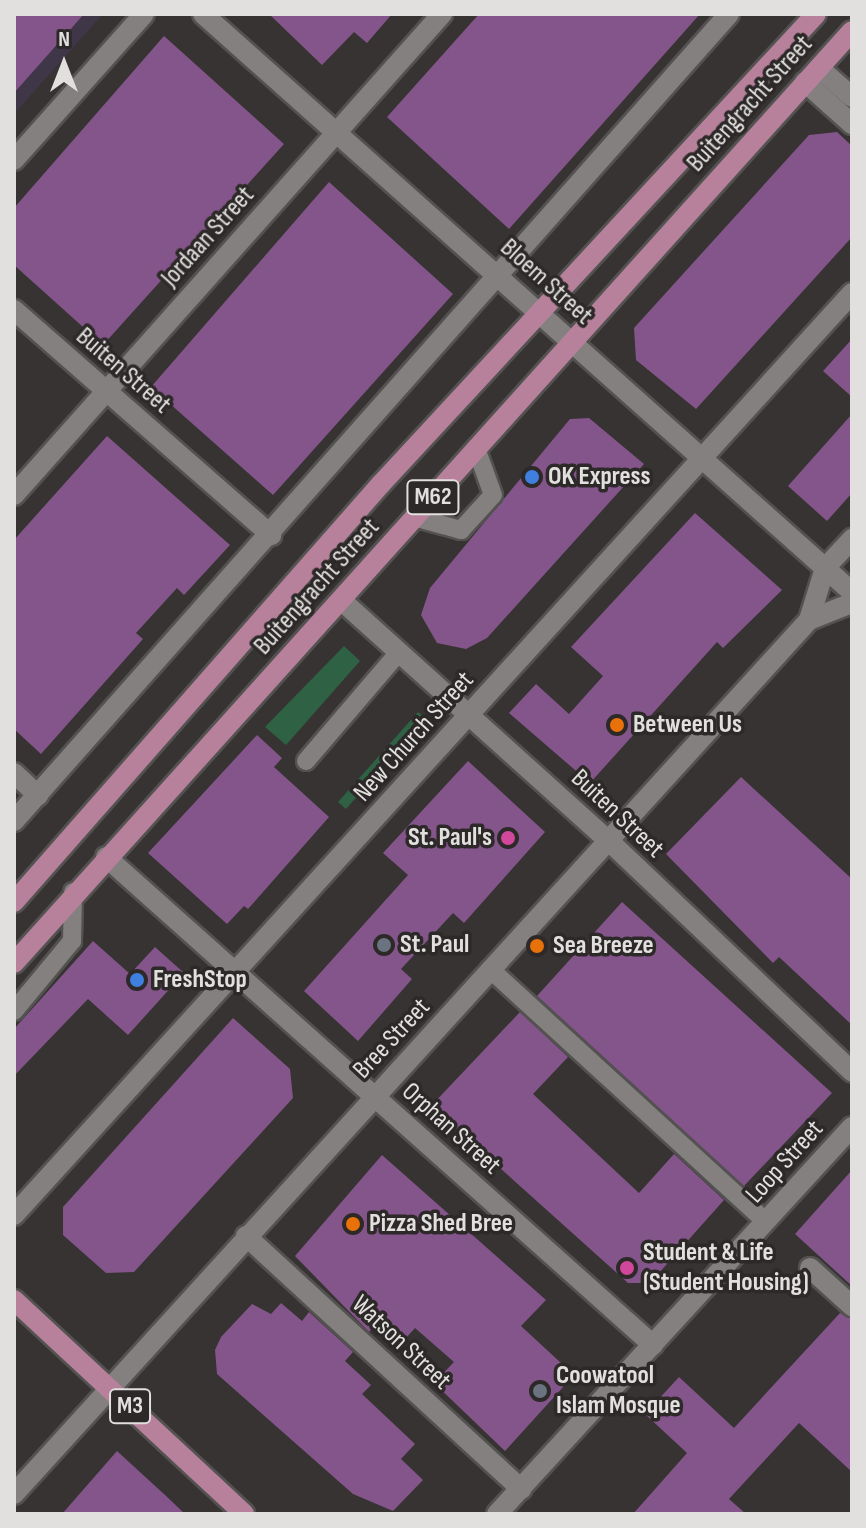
<!DOCTYPE html>
<style>
body{margin:0}
#map{position:relative;width:866px;height:1528px;overflow:hidden;background:#363332;font-family:"Sofia Sans Condensed",sans-serif}
div>[style]{position:absolute}
[style*='--x']{left:calc(var(--x)*1px);top:calc(var(--y)*1px);width:calc(var(--w)*1px);rotate:calc(var(--a)*1deg)}
.education>*{inset:0;background:#3f3748}
.green>*{inset:0;background:#2f6244}
.building>*{inset:0;background:#84558a}
.roads{filter:drop-shadow(2px 0 #545251) drop-shadow(-2px 0 #545251) drop-shadow(0 2px #545251) drop-shadow(0 -2px #545251)}
.service>*{height:18px;margin:-9px;padding:0 9px;transform-origin:9px;border-radius:9px;background:#83807f}
.minor>*{height:20px;margin:-10px;padding:0 10px;transform-origin:10px;border-radius:10px;background:#83807f}
.tertiary>*{height:20px;margin:-10px;padding:0 10px;transform-origin:10px;border-radius:10px;background:#83807f}
.primary>*{height:20px;margin:-10px;padding:0 10px;transform-origin:10px;border-radius:10px;background:#b7819c}
.dots>*{width:22px;height:22px;translate:-50% -50%;box-sizing:border-box;border:4px solid #2c2928;border-radius:50%}
span{translate:-50% -50%;white-space:nowrap;text-align:center;line-height:1.15;-webkit-text-stroke:7px #2c2928;paint-order:stroke}
.shield-label span{padding:2px 6px;background:#2c2928;border:2px solid;border-radius:6px;-webkit-text-stroke-width:0}
.shield-label{font-size:24px;color:#e2e0df;font-weight:700}
.street-label{font-size:26px;color:#e2e0df}
.poi-label{font-size:26px;color:#e2e0df;font-weight:700}
.left{translate:0 -50%;text-align:left}
.right{translate:-100% -50%;text-align:right}
.frame{position:absolute;inset:0;border:16px solid #e2e0df;pointer-events:none}
.north{position:absolute;left:24px;top:24px;width:80px;height:80px;-webkit-text-stroke:6px #2c2928;paint-order:stroke;rotate:0deg;font-size:22px;font-weight:700;line-height:32px;text-align:center;color:#e2e0df}
.north::after{content:'';display:block;margin:auto;width:28px;height:36px;background:#e2e0df;clip-path:polygon(50% 0,100% 100%,50% 72%,0 100%)}
</style>
<div id="map">
<div class="education">
<i style="clip-path:polygon(14px 14px,103px 14px,14px 114px)"></i>
</div>
<div class="green">
<i style="clip-path:polygon(344px 646px,360px 661px,286px 745px,265px 727px)"></i>
<i style="clip-path:polygon(418px 712px,426px 718px,346px 809px,338px 802px)"></i>
</div>
<div class="building">
<i style="clip-path:polygon(14px 14px,84px 14px,14px 93px)"></i>
<i style="clip-path:polygon(269px 14px,392px 14px,367px 43px,354px 32px,322px 65px)"></i>
<i style="clip-path:polygon(479px 14px,700px 14px,509px 229px,387px 117px)"></i>
<i style="clip-path:polygon(164px 36px,284px 144px,103px 345px,14px 265px,14px 208px)"></i>
<i style="clip-path:polygon(837px 132px,852px 146px,852px 237px,696px 409px,636px 360px,634px 328px,809px 135px)"></i>
<i style="clip-path:polygon(329px 182px,453px 294px,273px 495px,151px 387px)"></i>
<i style="clip-path:polygon(852px 339px,852px 397px,823px 371px)"></i>
<i style="clip-path:polygon(852px 414px,852px 493px,827px 521px,788px 486px)"></i>
<i style="clip-path:polygon(589px 418px,644px 464px,487px 638px,466px 649px,437px 643px,421px 615px,430px 588px,570px 419px)"></i>
<i style="clip-path:polygon(107px 436px,230px 545px,184px 595px,177px 588px,136px 633px,143px 639px,41px 754px,14px 729px,14px 540px)"></i>
<i style="clip-path:polygon(695px 513px,782px 590px,723px 648px,717px 642px,590px 783px,509px 713px,536px 684px,569px 714px,603px 676px,571px 647px)"></i>
<i style="clip-path:polygon(257px 735px,282px 758px,274px 767px,329px 817px,248px 909px,244px 906px,227px 924px,148px 853px)"></i>
<i style="clip-path:polygon(468px 761px,545px 832px,464px 923px,453px 913px,401px 969px,412px 979px,358px 1041px,304px 991px,408px 875px,383px 853px)"></i>
<i style="clip-path:polygon(741px 777px,852px 879px,852px 1025px,779px 957px,773px 963px,666px 854px)"></i>
<i style="clip-path:polygon(622px 902px,832px 1093px,744px 1186px,537px 996px)"></i>
<i style="clip-path:polygon(93px 941px,130px 974px,155px 947px,184px 973px,128px 1035px,88px 999px,14px 1076px,14px 1029px)"></i>
<i style="clip-path:polygon(520px 1012px,568px 1057px,533px 1094px,639px 1193px,674px 1154px,724px 1200px,650px 1283px,628px 1283px,431px 1106px)"></i>
<i style="clip-path:polygon(233px 1018px,290px 1069px,293px 1098px,134px 1272px,106px 1273px,63px 1235px,63px 1207px)"></i>
<i style="clip-path:polygon(382px 1155px,546px 1300px,521px 1326px,574px 1375px,505px 1451px,434px 1383px,454px 1362px,415px 1328px,396px 1349px,373px 1327px,369px 1332px,295px 1256px)"></i>
<i style="clip-path:polygon(852px 1170px,852px 1286px,795px 1234px)"></i>
<i style="clip-path:polygon(281px 1303px,302px 1321px,309px 1312px,353px 1352px,345px 1361px,371px 1385px,362px 1394px,415px 1444px,401px 1459px,423px 1480px,393px 1511px,353px 1494px,217px 1374px,215px 1350px,221px 1337px,252px 1304px,271px 1314px)"></i>
<i style="clip-path:polygon(840px 1313px,852px 1319px,852px 1472px,799px 1423px,729px 1499px,746px 1514px,633px 1514px,687px 1453px,645px 1414px,679px 1377px,734px 1428px)"></i>
<i style="clip-path:polygon(117px 1451px,165px 1495px,185px 1514px,62px 1514px)"></i>
</div>
<div class="roads">
<div class="service">
<i style="--x:414;--y:517;--w:49;--a:15.5"></i>
<i style="--x:461;--y:530;--w:47;--a:-47.6"></i>
<i style="--x:493;--y:495;--w:50;--a:-109.9"></i>
<i style="--x:306;--y:761;--w:143;--a:-49.5"></i>
<i style="--x:490;--y:969;--w:374;--a:42.5"></i>
<i style="--x:14;--y:1011;--w:91;--a:-50.4"></i>
<i style="--x:72;--y:941;--w:49;--a:-88.8"></i>
</div>
<div class="minor">
<i style="--x:203;--y:14;--w:869;--a:41.69"></i>
<i style="--x:819;--y:68;--w:44;--a:41.3"></i>
<i style="--x:805;--y:82;--w:63;--a:41.8"></i>
<i style="--x:14;--y:160;--w:195;--a:-48.3"></i>
<i style="--x:14;--y:310;--w:342;--a:41.2"></i>
<i style="--x:14;--y:495;--w:644;--a:-48.34"></i>
<i style="--x:341;--y:600;--w:360;--a:42"></i>
<i style="--x:609;--y:841;--w:335;--a:43.5"></i>
<i style="--x:809;--y:620;--w:46;--a:-21.6"></i>
<i style="--x:14;--y:773;--w:33;--a:43"></i>
<i style="--x:14;--y:821;--w:1078;--a:-48.46"></i>
<i style="--x:106;--y:857;--w:733;--a:41.74"></i>
<i style="--x:14;--y:1215;--w:1246;--a:-47.73"></i>
<i style="--x:246;--y:1236;--w:374;--a:42.6"></i>
<i style="--x:810;--y:1268;--w:57;--a:42.1"></i>
<i style="--x:14;--y:1494;--w:1181;--a:-47.71"></i>
<i style="--x:809;--y:620;--w:54;--a:-72.9"></i>
<i style="--x:825;--y:568;--w:40;--a:-47"></i>
</div>
<div class="tertiary">
<i style="--x:497;--y:1514;--w:525;--a:-47.47"></i>
</div>
<div class="primary">
<i style="--x:14;--y:902;--w:556;--a:-48.72"></i>
<i style="--x:381;--y:484;--w:640;--a:-47.21"></i>
<i style="--x:14;--y:963;--w:1253;--a:-48.04"></i>
<i style="--x:14;--y:1300;--w:314;--a:42.9"></i>
</div>
</div>
<div class="dots">
<i style="left:532px;top:477px;background:#3f7fe0"></i>
<i style="left:617px;top:725px;background:#e8710a"></i>
<i style="left:508px;top:838px;background:#d1479c"></i>
<i style="left:384px;top:945px;background:#6b7280"></i>
<i style="left:537px;top:946px;background:#e8710a"></i>
<i style="left:137px;top:980px;background:#3f7fe0"></i>
<i style="left:353px;top:1224px;background:#e8710a"></i>
<i style="left:627px;top:1268px;background:#d1479c"></i>
<i style="left:540px;top:1391px;background:#6b7280"></i>
</div>
<div class="shield-label">
<span style="left:433px;top:497px">M62</span>
<span style="left:130px;top:1406px">M3</span>
</div>
<div class="street-label">
<span style="left:750px;top:104px;rotate:-48deg">Buitengracht Street</span>
<span style="left:208px;top:237px;rotate:-48deg">Jordaan Street</span>
<span style="left:546px;top:282px;rotate:42deg">Bloem Street</span>
<span style="left:123px;top:371px;rotate:41deg">Buiten Street</span>
<span style="left:317px;top:587px;rotate:-48deg">Buitengracht Street</span>
<span style="left:414px;top:737px;rotate:-48deg">New Church Street</span>
<span style="left:617px;top:814px;rotate:43deg">Buiten Street</span>
<span style="left:392px;top:1039px;rotate:-47deg">Bree Street</span>
<span style="left:451px;top:1129px;rotate:42deg">Orphan Street</span>
<span style="left:785px;top:1162px;rotate:-48deg">Loop Street</span>
<span style="left:401px;top:1343px;rotate:43deg">Watson Street</span>
</div>
<div class="poi-label">
<span class="left" style="left:548px;top:477px">OK Express</span>
<span class="left" style="left:633px;top:725px">Between Us</span>
<span class="right" style="left:492px;top:838px">St. Paul's</span>
<span class="left" style="left:400px;top:945px">St. Paul</span>
<span class="left" style="left:553px;top:946px">Sea Breeze</span>
<span class="left" style="left:153px;top:980px">FreshStop</span>
<span class="left" style="left:369px;top:1224px">Pizza Shed Bree</span>
<span class="left" style="left:643px;top:1268px">Student &amp; Life<br>(Student Housing)</span>
<span class="left" style="left:556px;top:1391px">Coowatool<br>Islam Mosque</span>
</div>
<div class="frame"></div>
<div class="north">N</div>
</div>
